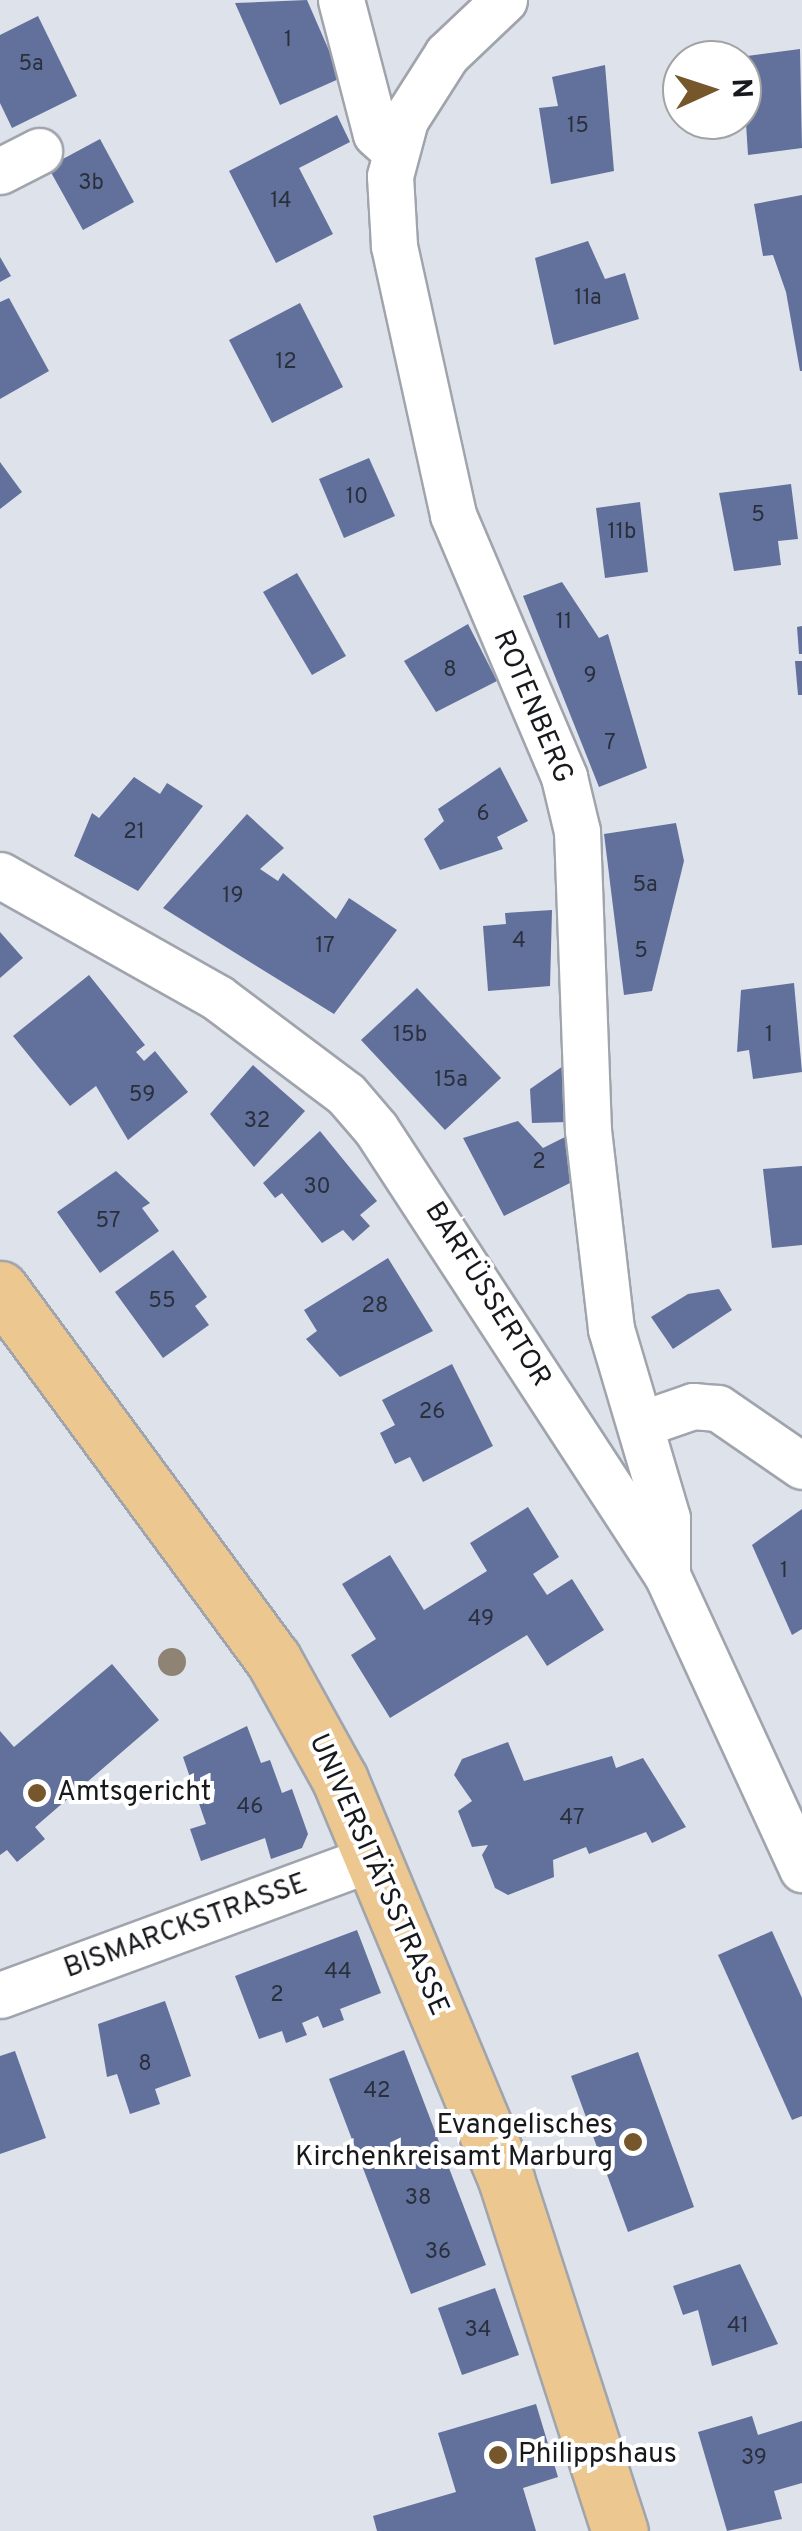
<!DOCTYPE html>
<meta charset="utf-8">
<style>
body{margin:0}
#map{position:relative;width:802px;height:2531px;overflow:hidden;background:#dee2eb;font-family:Overpass,sans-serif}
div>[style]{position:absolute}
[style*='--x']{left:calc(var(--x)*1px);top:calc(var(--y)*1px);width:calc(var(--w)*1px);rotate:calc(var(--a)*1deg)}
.building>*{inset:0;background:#62709c}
.roads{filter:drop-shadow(2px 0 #a0a4ac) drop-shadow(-2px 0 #a0a4ac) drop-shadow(0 2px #a0a4ac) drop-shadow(0 -2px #a0a4ac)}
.minor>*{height:45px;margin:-22.5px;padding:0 22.5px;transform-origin:22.5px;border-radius:22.5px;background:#fff}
.major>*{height:55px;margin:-27.5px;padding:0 27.5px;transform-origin:27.5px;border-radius:27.5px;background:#ecc78f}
.trees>*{width:28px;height:28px;margin:-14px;border-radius:50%;background:#8f8374}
.dots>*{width:28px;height:28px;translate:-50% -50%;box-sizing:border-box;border:5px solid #fff;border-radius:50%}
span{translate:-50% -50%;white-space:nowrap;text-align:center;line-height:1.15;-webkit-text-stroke:8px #fff;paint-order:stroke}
.number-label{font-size:22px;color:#2a2f3c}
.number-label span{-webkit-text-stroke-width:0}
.street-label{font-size:28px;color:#18191c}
.poi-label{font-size:28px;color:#18191c}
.left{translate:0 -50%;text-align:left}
.right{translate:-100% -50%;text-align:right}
.north{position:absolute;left:662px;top:40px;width:100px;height:100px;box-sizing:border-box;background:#fff;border:2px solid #a3a3a4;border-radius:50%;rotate:87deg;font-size:28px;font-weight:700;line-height:40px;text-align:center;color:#18191c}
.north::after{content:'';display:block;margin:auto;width:35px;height:45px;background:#76572c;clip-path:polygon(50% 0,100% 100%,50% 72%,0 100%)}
</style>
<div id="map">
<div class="building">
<i style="clip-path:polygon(307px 0,341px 78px,280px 105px,235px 3px)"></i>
<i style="clip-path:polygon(38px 16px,77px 96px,12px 128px,0 103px,0 35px)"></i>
<i style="clip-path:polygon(800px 49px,802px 148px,748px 155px,742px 60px,732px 58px)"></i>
<i style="clip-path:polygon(605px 65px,614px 171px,551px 184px,539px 108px,558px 106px,552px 77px)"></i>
<i style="clip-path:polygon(337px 115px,350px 142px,299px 168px,333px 234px,276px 263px,229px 171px)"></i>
<i style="clip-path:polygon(100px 139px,134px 202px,83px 230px,48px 167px)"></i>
<i style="clip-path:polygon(802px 195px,802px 371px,800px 371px,786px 292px,773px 255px,763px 256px,754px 204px)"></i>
<i style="clip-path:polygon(588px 241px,605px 279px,625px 273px,639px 319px,554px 345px,535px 258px)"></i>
<i style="clip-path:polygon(0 257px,11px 276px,0 282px)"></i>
<i style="clip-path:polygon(9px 298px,49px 371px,0 399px,0 302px)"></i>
<i style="clip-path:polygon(300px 303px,343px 387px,272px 423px,229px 340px)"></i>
<i style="clip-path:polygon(369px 458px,395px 516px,344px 538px,319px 479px)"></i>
<i style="clip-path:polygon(0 462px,22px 492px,0 509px)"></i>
<i style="clip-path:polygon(791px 484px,798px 539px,778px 541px,781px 565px,734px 571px,719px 493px)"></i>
<i style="clip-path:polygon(640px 502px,648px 572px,605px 578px,596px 508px)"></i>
<i style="clip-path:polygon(297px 573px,346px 656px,312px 675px,263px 592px)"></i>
<i style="clip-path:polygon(562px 582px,599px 638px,608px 634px,647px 768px,599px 787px,523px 596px)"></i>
<i style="clip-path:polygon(468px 624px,497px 681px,436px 712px,404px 661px)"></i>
<i style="clip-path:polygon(802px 626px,802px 654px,799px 654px,797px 627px)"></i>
<i style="clip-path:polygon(795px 661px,802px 661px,802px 695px,798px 695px)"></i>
<i style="clip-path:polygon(500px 767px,528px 821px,497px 837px,503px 849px,440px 870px,424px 839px,444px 821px,438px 809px)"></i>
<i style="clip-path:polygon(134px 777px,160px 794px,167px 783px,203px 806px,138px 891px,74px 856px,92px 813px,99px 818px)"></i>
<i style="clip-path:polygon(247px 814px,284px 848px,260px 869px,278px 881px,283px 873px,336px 919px,349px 898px,397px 930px,334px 1014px,163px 908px)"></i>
<i style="clip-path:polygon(676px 823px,684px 861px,652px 991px,624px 995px,604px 834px)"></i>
<i style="clip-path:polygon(552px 910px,550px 986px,488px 991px,483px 926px,506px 924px,505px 913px)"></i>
<i style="clip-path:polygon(0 932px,23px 958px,0 978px)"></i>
<i style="clip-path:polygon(89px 975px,145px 1045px,136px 1052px,144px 1061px,155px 1051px,188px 1092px,128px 1140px,96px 1086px,70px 1106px,13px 1036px)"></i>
<i style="clip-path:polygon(794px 983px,802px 1072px,753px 1079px,749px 1050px,737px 1052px,741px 990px)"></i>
<i style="clip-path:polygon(417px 988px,501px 1078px,445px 1130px,361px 1040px)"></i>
<i style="clip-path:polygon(566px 1064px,568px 1122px,532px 1123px,530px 1089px)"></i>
<i style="clip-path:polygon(253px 1065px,305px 1111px,254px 1167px,210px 1114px)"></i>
<i style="clip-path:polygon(518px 1121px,543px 1148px,567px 1136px,580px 1178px,504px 1216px,463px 1138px)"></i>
<i style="clip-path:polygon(320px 1131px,377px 1201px,360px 1215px,370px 1226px,353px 1241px,343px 1230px,322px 1243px,282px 1193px,275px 1198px,263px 1183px)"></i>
<i style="clip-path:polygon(802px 1166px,802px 1245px,772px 1248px,763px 1169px)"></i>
<i style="clip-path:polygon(116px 1171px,150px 1203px,142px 1208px,159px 1231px,100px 1273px,57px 1212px)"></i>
<i style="clip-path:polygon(173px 1250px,207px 1297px,195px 1306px,209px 1325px,163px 1358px,115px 1292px)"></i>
<i style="clip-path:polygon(388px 1258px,433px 1331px,340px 1377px,306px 1339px,317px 1331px,304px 1310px)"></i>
<i style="clip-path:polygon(719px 1289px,732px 1310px,673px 1349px,651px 1317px,688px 1294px)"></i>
<i style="clip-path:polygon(452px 1364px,493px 1446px,423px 1482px,410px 1457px,395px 1464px,380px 1433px,395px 1425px,382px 1400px)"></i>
<i style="clip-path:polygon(528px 1507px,559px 1557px,533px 1574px,547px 1595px,572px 1579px,604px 1630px,547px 1666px,527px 1635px,390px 1718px,351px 1655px,376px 1639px,342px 1584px,390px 1555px,424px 1610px,487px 1571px,470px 1543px)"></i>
<i style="clip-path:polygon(802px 1509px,802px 1629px,792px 1635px,752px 1545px)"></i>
<i style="clip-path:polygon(112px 1664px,159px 1720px,35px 1827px,45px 1839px,17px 1862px,7px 1850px,0 1855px,0 1731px,14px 1747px)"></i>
<i style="clip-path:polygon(247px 1726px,261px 1763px,270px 1760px,282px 1793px,292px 1789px,308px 1834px,302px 1848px,271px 1859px,265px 1838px,201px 1861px,190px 1829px,206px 1824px,183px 1757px)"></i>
<i style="clip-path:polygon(508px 1742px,524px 1781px,612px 1756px,616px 1768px,643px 1758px,686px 1827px,652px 1843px,646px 1832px,589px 1854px,586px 1847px,553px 1860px,554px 1877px,508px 1895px,495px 1888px,482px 1855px,488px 1845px,472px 1847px,458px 1811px,472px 1801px,454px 1775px,462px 1759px)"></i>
<i style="clip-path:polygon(357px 1930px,381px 1993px,340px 2009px,344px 2020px,323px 2028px,318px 2016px,302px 2023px,307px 2035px,286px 2043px,282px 2031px,259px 2039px,235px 1976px)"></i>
<i style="clip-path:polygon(772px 1931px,802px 1998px,802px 2116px,792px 2120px,718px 1955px)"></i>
<i style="clip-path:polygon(165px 2001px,191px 2076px,155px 2089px,160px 2104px,130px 2114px,117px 2074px,107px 2077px,98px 2024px)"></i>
<i style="clip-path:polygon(404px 2050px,486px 2265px,411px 2294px,329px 2079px)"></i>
<i style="clip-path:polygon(15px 2051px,46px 2138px,0 2154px,0 2056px)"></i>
<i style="clip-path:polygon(638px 2052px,694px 2207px,628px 2232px,571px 2076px)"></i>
<i style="clip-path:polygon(740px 2264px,778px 2344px,712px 2366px,698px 2310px,683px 2315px,673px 2286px)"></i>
<i style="clip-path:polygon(495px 2288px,519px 2355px,462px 2375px,438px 2308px)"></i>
<i style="clip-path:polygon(536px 2404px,558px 2477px,523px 2488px,536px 2531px,377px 2531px,373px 2516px,456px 2492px,438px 2433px)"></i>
<i style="clip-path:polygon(752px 2416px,758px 2435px,802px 2421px,802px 2483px,774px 2491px,782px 2519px,727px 2531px,698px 2432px)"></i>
</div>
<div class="roads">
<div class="minor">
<i style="--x:341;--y:0;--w:138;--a:75.4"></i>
<i style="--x:376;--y:134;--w:24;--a:42"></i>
<i style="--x:504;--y:0;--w:79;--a:136.5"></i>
<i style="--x:447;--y:54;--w:78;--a:122.5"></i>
<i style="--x:405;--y:120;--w:58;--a:105"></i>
<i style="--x:390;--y:176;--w:70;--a:86.7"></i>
<i style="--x:394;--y:246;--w:275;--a:77.6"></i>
<i style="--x:453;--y:515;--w:285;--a:67"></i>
<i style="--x:564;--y:777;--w:56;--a:76.5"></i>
<i style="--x:577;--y:831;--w:299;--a:87.9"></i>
<i style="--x:588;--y:1130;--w:200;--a:83.4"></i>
<i style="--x:611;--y:1329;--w:197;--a:73.5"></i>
<i style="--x:667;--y:1518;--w:57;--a:90"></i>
<i style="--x:0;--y:171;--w:44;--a:-27.1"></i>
<i style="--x:0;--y:875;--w:250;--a:29.4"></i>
<i style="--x:218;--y:998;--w:160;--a:36.9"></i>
<i style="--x:346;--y:1094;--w:46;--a:49.4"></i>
<i style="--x:376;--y:1129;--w:533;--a:56.88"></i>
<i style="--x:667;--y:1575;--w:324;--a:65.3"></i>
<i style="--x:644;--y:1423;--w:52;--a:-19.1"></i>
<i style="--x:693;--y:1406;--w:25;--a:5"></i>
<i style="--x:718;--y:1408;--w:102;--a:34.6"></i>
<i style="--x:0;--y:1995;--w:397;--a:-20.2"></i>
</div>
<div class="major">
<i style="--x:0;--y:1289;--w:460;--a:53.6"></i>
<i style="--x:273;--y:1659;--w:138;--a:61"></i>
<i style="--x:340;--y:1780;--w:432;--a:67.4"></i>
<i style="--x:506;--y:2179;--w:370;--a:72.1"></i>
</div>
</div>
<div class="trees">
<i style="left:172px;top:1662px"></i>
</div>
<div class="dots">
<i style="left:37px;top:1793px;background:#76572c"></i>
<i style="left:633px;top:2142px;background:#76572c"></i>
<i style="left:498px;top:2455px;background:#76572c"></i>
</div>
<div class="number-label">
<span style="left:288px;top:41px">1</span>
<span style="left:31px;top:65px">5a</span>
<span style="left:578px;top:127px">15</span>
<span style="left:91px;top:184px">3b</span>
<span style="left:281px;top:202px">14</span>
<span style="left:588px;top:299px">11a</span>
<span style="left:286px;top:363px">12</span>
<span style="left:357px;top:498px">10</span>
<span style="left:758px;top:516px">5</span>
<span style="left:622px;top:533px">11b</span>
<span style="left:564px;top:623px">11</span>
<span style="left:450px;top:671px">8</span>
<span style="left:590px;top:677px">9</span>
<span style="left:610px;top:744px">7</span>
<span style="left:483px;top:815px">6</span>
<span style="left:134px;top:833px">21</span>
<span style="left:645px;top:886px">5a</span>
<span style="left:233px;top:897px">19</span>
<span style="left:519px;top:942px">4</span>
<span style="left:325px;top:947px">17</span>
<span style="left:641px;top:952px">5</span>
<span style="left:410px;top:1036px">15b</span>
<span style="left:769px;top:1036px">1</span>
<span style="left:451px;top:1081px">15a</span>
<span style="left:142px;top:1096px">59</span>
<span style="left:257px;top:1122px">32</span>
<span style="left:539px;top:1163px">2</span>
<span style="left:317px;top:1188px">30</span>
<span style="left:108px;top:1222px">57</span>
<span style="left:162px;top:1302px">55</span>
<span style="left:375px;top:1307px">28</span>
<span style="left:432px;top:1413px">26</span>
<span style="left:784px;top:1572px">1</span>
<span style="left:481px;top:1620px">49</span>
<span style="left:250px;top:1808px">46</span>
<span style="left:572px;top:1819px">47</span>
<span style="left:338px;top:1973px">44</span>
<span style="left:277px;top:1996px">2</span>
<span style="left:145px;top:2065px">8</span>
<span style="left:377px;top:2092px">42</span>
<span style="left:418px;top:2199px">38</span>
<span style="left:438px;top:2253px">36</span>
<span style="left:738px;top:2327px">41</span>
<span style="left:478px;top:2331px">34</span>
<span style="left:754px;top:2459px">39</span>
</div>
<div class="street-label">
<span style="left:532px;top:707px;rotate:67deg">ROTENBERG</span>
<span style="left:487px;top:1295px;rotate:58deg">BARFÜSSERTOR</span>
<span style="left:378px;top:1875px;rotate:66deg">UNIVERSITÄTSSTRASSE</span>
<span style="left:186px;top:1927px;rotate:-20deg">BISMARCKSTRASSE</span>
</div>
<div class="poi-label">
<span class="left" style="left:57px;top:1793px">Amtsgericht</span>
<span class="right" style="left:613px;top:2142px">Evangelisches<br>Kirchenkreisamt Marburg</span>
<span class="left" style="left:518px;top:2455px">Philippshaus</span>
</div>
<div class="north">N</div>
</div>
